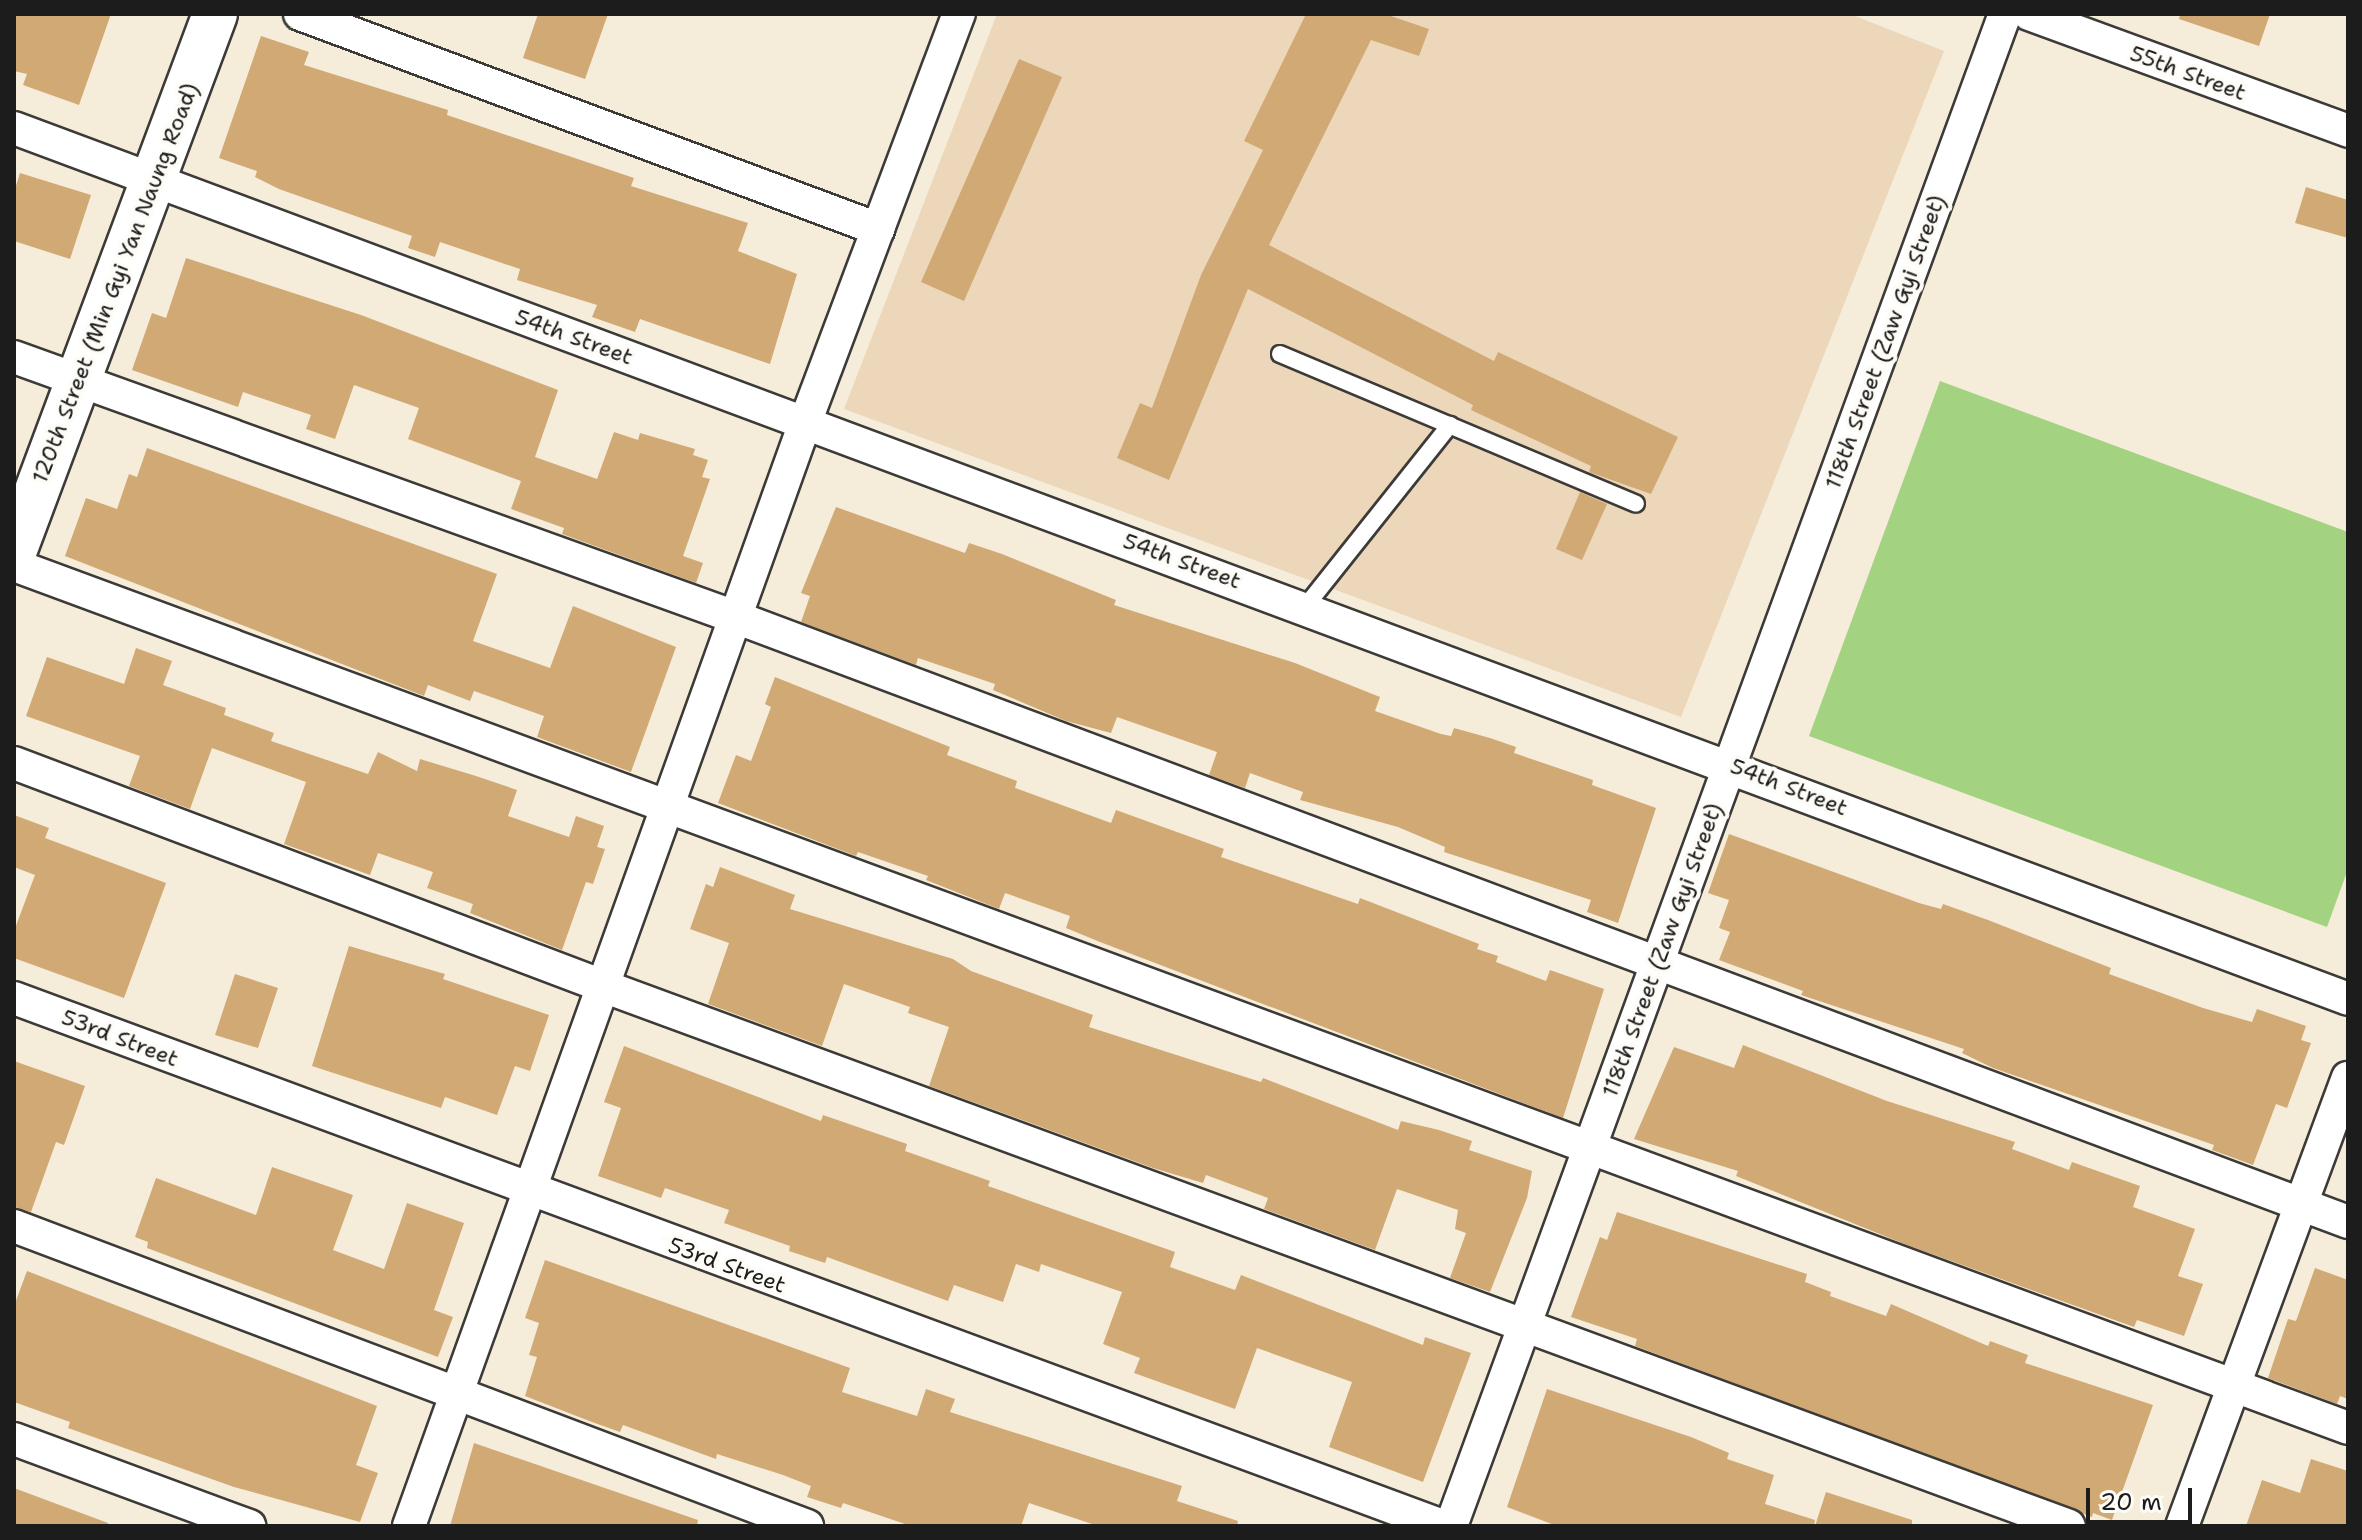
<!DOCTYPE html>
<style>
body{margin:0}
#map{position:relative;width:2362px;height:1540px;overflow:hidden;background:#f5edda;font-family:"Shantell Sans",sans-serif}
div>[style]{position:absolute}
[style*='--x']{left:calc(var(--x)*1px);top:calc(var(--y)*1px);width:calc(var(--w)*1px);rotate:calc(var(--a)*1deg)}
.built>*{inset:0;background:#edd7ba}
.green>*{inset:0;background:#a3d381}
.building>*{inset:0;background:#d1a975}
.roads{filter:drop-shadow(2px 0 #3d3b38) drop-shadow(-2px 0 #3d3b38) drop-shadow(0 2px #3d3b38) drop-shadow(0 -2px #3d3b38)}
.service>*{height:16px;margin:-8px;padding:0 8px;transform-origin:8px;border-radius:8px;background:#fff}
.minor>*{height:32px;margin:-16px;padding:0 16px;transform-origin:16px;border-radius:16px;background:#fff}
.secondary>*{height:44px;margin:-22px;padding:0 22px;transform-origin:22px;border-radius:22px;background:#fff}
span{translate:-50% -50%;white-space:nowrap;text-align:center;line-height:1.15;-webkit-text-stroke:8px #fdfcf7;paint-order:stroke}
.street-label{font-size:22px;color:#1c1c1c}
.frame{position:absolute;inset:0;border:16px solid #1c1c1c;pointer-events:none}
.scale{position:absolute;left:2086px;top:1488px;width:106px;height:36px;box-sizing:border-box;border:4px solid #1c1c1c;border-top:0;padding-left:10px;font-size:24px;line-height:28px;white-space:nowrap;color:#1c1c1c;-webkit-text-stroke:6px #fdfcf7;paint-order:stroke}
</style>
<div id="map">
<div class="built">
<i style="clip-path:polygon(997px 14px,1850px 14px,1944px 51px,1681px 717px,844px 409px)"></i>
</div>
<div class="green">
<i style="clip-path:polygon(1940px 381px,2348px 532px,2348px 869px,2327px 927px,1809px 736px)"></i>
</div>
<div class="building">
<i style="clip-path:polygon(14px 14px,111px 14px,79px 105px,23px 85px,27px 74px,14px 71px)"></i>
<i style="clip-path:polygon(538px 14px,608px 14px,585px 79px,523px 58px)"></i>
<i style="clip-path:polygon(1306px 14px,1385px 14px,1429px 29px,1419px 56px,1371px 40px,1269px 245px,1494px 361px,1498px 352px,1678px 437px,1651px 494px,1589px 472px,1591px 466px,1471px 410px,1473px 405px,1248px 289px,1169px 480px,1117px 458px,1140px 403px,1152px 408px,1201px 275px,1263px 150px,1244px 141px)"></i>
<i style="clip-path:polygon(2180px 14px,2270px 14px,2259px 46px,2179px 19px)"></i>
<i style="clip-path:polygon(261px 36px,309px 52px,304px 65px,448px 110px,447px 115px,634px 178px,631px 186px,748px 223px,738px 251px,797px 274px,770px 364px,640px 319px,635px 332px,592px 317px,597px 305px,517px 280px,520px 269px,440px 242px,435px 257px,408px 248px,412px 236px,279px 189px,255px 177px,257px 171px,219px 158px)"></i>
<i style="clip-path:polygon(1019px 59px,1062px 77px,964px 301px,921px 282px)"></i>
<i style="clip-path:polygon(20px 173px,91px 195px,70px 259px,14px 241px,14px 192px)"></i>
<i style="clip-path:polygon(2306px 187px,2348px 200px,2348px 238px,2295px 223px)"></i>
<i style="clip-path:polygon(186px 258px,361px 315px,558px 390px,535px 457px,597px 479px,614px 432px,638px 440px,640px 433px,695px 449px,693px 455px,708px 460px,702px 477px,710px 479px,683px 556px,703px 563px,696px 583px,562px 534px,564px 528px,511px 509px,521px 481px,408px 439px,419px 408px,354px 385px,335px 439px,306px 429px,311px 415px,243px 392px,238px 407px,132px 370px,152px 313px,166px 318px)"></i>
<i style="clip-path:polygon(147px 448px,497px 574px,473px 641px,550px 668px,573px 606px,676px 647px,631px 772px,537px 737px,544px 716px,474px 691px,470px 701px,428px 685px,424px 696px,65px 556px,86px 498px,117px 509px,129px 474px,137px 477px)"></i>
<i style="clip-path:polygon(1580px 492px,1607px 504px,1582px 560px,1556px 549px)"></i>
<i style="clip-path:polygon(836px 507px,965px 553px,969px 543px,1002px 554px,1116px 600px,1114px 605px,1295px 663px,1380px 697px,1375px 711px,1441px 734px,1451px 736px,1454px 728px,1490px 738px,1516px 747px,1514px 753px,1593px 780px,1592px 785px,1656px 808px,1618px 923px,1587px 912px,1591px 900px,1444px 852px,1445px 847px,1398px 827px,1300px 800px,1303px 792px,1250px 773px,1245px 788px,1209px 775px,1217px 752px,1117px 717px,1111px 733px,1066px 721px,993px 690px,995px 684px,918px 658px,916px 665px,801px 622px,810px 596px,801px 593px)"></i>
<i style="clip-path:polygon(136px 648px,172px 661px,163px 685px,226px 708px,224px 715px,274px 733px,271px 741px,368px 774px,378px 752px,417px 771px,420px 759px,476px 776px,517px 790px,508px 816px,569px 837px,576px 816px,604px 826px,597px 847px,605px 849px,593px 884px,586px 882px,562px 950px,470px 913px,473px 904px,427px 888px,433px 872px,378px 853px,370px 875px,284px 844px,306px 782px,212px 748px,190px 809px,129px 786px,140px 756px,26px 716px,47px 657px,124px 684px)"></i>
<i style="clip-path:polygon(775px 677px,950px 747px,947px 755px,1017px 781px,1015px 788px,1111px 823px,1116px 810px,1224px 849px,1221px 857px,1358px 904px,1360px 898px,1479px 944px,1477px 949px,1498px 956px,1496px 962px,1546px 981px,1550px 970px,1604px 989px,1563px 1118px,1100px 942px,1066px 928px,1070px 916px,1005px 893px,999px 909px,926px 880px,928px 876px,858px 852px,856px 856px,718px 803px,736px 755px,751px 761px,771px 707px,765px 704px)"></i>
<i style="clip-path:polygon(14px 815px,49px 828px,45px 838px,166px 883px,124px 998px,14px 958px,14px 931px,35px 875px,14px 867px)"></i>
<i style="clip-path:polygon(1729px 834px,1919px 903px,1941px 909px,1943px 904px,1988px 920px,2111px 968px,2109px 974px,2203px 1008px,2252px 1022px,2257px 1009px,2306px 1026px,2301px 1040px,2311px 1043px,2287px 1108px,2276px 1104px,2253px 1165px,2212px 1150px,2214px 1145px,1993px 1068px,1962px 1053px,1964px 1049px,1801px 995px,1803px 991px,1719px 960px,1730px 932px,1719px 928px,1729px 900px,1708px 893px)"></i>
<i style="clip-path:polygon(720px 867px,795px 895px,790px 909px,953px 959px,971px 971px,1093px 1015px,1089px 1027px,1261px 1082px,1263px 1078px,1398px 1130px,1401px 1121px,1439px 1130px,1472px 1141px,1469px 1150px,1532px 1171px,1527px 1198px,1490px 1292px,1450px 1278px,1466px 1233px,1455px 1229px,1458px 1210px,1397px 1189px,1375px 1250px,1264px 1209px,1268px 1198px,1206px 1175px,1203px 1183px,1153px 1168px,929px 1086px,949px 1027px,908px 1013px,910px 1007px,844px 984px,822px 1046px,708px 1004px,729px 943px,690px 929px,706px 884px,713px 887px)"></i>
<i style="clip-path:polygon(349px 946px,445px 974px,443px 979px,549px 1015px,530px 1071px,515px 1066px,497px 1115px,445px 1097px,441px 1108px,312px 1066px)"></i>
<i style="clip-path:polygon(235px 974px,278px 988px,258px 1048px,215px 1035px)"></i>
<i style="clip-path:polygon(1743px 1045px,1887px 1101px,2015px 1142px,2012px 1149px,2069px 1170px,2072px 1162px,2140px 1186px,2133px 1207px,2195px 1229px,2178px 1276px,2203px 1284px,2184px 1336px,2137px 1320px,2134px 1327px,1907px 1245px,1736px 1176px,1738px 1171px,1634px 1139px,1674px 1047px,1734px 1068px)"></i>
<i style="clip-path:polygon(624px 1046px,821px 1121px,823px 1115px,907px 1144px,905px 1151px,990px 1181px,988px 1186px,1175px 1252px,1170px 1267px,1235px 1290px,1241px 1275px,1423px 1345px,1425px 1337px,1471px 1353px,1423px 1482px,1329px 1447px,1352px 1382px,1257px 1348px,1235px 1409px,1134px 1373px,1140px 1358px,1103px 1344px,1122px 1292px,1041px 1264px,1039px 1272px,1016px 1264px,1003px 1302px,954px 1285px,948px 1301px,827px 1257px,825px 1263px,789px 1251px,790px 1246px,724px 1223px,729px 1210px,665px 1188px,661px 1198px,598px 1176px,621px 1108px,604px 1102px)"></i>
<i style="clip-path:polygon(14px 1061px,85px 1086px,64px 1145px,56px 1142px,31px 1212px,14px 1207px)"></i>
<i style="clip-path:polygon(272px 1167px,353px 1195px,333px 1250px,384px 1269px,407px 1203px,464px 1223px,434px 1310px,453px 1317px,438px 1357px,147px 1248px,148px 1242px,135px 1237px,156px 1178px,256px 1215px)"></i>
<i style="clip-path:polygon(1617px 1212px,1807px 1274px,1805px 1282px,1831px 1292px,1830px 1296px,1886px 1316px,1891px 1304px,1988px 1346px,1990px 1341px,2028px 1355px,2025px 1363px,2153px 1405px,2112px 1520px,2093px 1513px,2092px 1517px,1635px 1346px,1637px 1339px,1571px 1317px,1600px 1237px,1607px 1240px)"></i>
<i style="clip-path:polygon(545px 1260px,850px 1368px,842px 1392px,917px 1416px,926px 1389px,955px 1399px,950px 1412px,1182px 1486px,1177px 1501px,1238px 1521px,1237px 1526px,1098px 1526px,1029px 1503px,1021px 1526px,911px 1526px,843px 1503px,841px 1508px,807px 1497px,811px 1486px,783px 1475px,717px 1454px,716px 1459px,623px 1425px,620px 1432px,592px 1422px,525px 1396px,537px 1357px,529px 1355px,539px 1323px,525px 1318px)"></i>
<i style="clip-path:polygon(2315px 1268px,2348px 1280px,2348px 1399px,2340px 1396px,2337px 1404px,2268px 1378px,2288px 1319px,2296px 1321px)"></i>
<i style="clip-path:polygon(27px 1271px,377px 1406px,356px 1465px,378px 1473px,360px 1522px,234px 1487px,68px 1428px,70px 1422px,14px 1402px,14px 1306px)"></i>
<i style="clip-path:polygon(1547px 1389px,1691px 1437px,1729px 1453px,1727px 1459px,1774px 1475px,1765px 1504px,1815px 1520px,1814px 1526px,1557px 1526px,1507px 1507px)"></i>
<i style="clip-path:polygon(474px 1443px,698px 1520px,697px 1526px,450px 1526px)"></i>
<i style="clip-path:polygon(2311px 1459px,2348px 1471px,2348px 1526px,2246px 1526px,2262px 1480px,2300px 1493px)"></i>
<i style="clip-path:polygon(14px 1488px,108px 1523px,108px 1526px,14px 1526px)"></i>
<i style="clip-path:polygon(1826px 1492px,1912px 1520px,1912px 1526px,1815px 1526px)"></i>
</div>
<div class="roads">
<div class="service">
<i style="--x:1280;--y:354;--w:386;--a:22.8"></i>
<i style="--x:1305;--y:607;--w:233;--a:-51.5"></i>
</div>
<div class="minor">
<i style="--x:300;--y:14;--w:617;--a:20.4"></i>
<i style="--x:2029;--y:14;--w:340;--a:20.1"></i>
<i style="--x:14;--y:128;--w:2491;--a:20.46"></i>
<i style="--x:14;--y:357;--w:766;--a:19.83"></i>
<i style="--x:735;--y:617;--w:1723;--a:20.56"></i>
<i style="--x:14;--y:565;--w:2488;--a:20.29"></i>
<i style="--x:14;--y:763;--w:630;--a:20.74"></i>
<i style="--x:603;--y:986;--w:1562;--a:20.22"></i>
<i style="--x:14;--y:998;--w:1523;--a:20.28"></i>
<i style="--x:14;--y:1226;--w:848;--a:20.72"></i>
<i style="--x:14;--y:1439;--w:251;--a:20.3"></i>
<i style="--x:409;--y:1526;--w:1172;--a:-70.25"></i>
<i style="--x:805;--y:423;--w:437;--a:-69.4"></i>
<i style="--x:1451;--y:1526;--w:1610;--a:-69.88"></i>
<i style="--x:2182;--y:1526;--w:478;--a:-69.7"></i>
</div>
<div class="secondary">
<i style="--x:14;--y:552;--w:574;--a:-69.51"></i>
</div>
</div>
<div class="street-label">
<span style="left:2188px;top:73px;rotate:20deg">55th Street</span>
<span style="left:115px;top:283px;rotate:-69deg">120th Street (Min Gyi Yan Naung Road)</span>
<span style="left:574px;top:337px;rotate:20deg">54th Street</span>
<span style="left:1885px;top:342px;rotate:-70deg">118th Street (Zaw Gyi Street)</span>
<span style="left:1182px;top:561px;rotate:20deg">54th Street</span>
<span style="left:1789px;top:787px;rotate:21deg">54th Street</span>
<span style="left:1662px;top:950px;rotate:-70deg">118th Street (Zaw Gyi Street)</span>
<span style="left:120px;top:1038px;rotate:21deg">53rd Street</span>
<span style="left:727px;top:1265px;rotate:20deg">53rd Street</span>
</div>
<div class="frame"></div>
<div class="scale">20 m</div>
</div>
